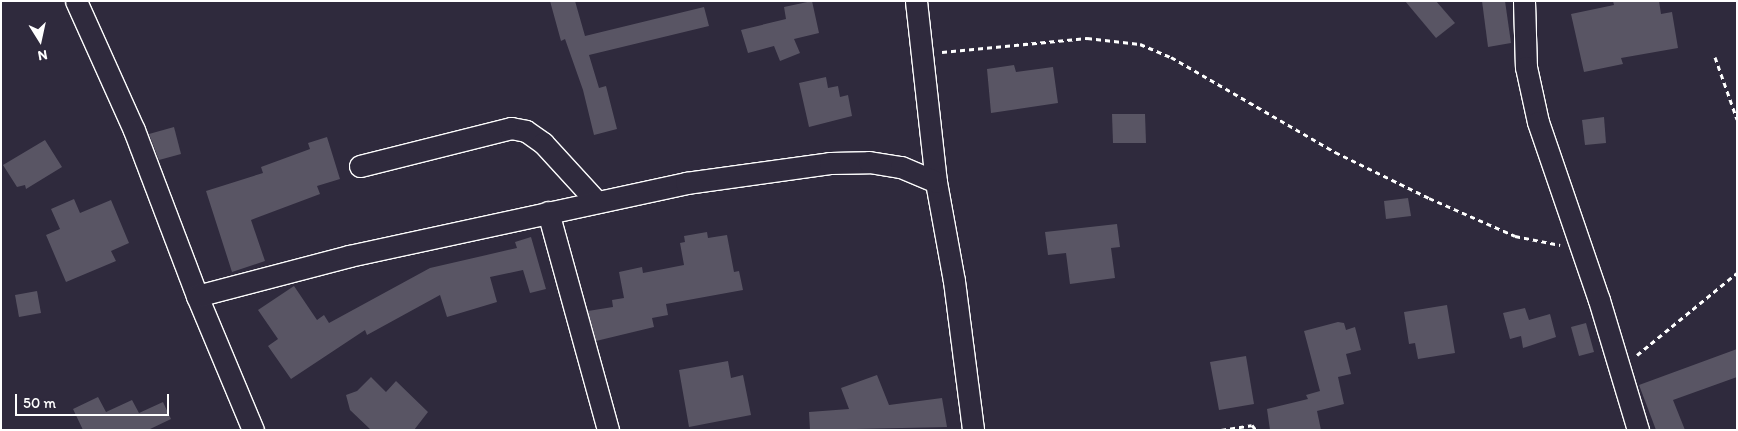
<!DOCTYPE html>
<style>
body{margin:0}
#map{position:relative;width:1738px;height:431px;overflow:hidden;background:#2f2a3d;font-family:Itim,sans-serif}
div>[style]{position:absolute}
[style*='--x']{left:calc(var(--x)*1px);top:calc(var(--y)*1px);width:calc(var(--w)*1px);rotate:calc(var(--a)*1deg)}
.building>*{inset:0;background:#595564}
.path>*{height:3px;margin-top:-1.5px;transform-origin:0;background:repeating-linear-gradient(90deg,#fff 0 5px,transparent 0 9px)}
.roads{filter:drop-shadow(1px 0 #fff) drop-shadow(-1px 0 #fff) drop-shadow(0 1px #fff) drop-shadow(0 -1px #fff)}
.minor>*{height:21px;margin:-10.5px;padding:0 10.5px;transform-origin:10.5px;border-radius:10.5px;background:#2f2a3d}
span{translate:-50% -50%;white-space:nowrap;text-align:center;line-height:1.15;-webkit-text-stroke:4.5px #2f2a3d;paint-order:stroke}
.frame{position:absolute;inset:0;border:2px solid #fff;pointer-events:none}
.north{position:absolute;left:15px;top:15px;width:50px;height:50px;-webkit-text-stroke:4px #2f2a3d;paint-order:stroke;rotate:170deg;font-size:14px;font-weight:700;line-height:20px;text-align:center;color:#fff}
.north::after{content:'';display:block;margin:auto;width:18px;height:22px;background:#fff;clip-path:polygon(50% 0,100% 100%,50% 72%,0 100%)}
.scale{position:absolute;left:15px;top:394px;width:154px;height:22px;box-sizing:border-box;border:2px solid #fff;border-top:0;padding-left:6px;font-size:15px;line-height:18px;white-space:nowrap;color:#fff;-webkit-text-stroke:4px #2f2a3d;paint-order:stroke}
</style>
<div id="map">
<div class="building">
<i style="clip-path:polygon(550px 1px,575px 1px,585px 36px,704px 7px,709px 26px,589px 55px,599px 88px,606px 86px,617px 129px,594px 135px,583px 90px,565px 39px,561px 41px)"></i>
<i style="clip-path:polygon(812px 1px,819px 33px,794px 39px,800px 53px,780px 61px,774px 46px,748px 53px,741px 30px,786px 19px,784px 7px)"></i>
<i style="clip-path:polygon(1405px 1px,1436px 1px,1455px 23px,1436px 38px)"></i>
<i style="clip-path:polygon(1482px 1px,1505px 1px,1511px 43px,1488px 47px)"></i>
<i style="clip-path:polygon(1613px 1px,1659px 1px,1661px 14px,1672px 12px,1678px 48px,1621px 58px,1623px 64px,1584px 72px,1571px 14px,1614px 5px)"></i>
<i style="clip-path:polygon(1014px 65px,1016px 72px,1053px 67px,1058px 103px,991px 113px,987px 69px)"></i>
<i style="clip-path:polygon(826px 77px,828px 88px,838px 86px,840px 97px,848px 95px,852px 116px,809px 127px,799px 83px)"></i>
<i style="clip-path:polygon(1112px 114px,1145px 114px,1146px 143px,1113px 143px)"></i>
<i style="clip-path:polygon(1604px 117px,1606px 143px,1585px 145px,1582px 120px)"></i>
<i style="clip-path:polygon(174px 127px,181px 154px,159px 160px,149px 134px)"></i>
<i style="clip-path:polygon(327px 137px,340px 179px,317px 186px,320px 194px,251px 220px,265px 261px,232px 272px,206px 191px,263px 173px,261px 167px,310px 149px,308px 143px)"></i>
<i style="clip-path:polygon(45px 140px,62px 167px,26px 189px,25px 185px,17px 187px,3px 165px)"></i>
<i style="clip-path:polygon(1408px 198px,1411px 216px,1386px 219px,1384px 201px)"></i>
<i style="clip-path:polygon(74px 199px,80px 213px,111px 200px,129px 243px,111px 251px,116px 261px,66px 282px,46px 235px,60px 229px,51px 209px)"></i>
<i style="clip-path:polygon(1117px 224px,1120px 247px,1111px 248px,1115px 278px,1070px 284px,1066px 253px,1048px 255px,1045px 232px)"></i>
<i style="clip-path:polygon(707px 232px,708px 238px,727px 235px,734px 272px,739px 271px,743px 290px,666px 304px,668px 315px,652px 318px,654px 327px,596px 341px,588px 311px,613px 307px,612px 300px,624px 298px,619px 272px,642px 267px,643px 273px,684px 265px,680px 243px,685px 242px,684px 236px)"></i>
<i style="clip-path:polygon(531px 237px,546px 289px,530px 293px,523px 270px,490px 277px,497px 302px,447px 317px,440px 295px,367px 335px,365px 330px,291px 379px,268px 346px,278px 339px,258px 310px,294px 286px,317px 320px,324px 315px,329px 323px,430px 268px,517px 248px,515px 242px)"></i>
<i style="clip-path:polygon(37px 291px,41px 313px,19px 317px,15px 295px)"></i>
<i style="clip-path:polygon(1447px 305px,1455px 353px,1418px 359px,1415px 343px,1409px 344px,1404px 312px)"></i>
<i style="clip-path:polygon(1525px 308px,1529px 320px,1550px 314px,1556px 337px,1523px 348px,1521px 336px,1510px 339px,1503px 313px)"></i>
<i style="clip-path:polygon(1338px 322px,1344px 323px,1346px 330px,1355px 327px,1361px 350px,1346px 354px,1351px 374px,1338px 377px,1344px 404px,1317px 411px,1321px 430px,1270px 430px,1267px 409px,1308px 399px,1306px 395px,1320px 391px,1304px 331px)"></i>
<i style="clip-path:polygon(1586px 323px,1594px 352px,1579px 356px,1571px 327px)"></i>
<i style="clip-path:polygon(1737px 349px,1737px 377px,1673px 400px,1685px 430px,1656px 430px,1639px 385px)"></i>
<i style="clip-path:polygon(1246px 356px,1254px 404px,1219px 410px,1210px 362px)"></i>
<i style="clip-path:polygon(728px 361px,731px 378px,743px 375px,751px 415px,689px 427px,679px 370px)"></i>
<i style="clip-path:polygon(877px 375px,889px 405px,942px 398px,947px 427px,810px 430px,809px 412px,849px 409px,841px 388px)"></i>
<i style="clip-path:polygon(371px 377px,386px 392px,396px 381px,428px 412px,414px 430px,371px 430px,350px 410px,346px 395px,357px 391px)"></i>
<i style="clip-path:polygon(98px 397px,106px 412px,132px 400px,139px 413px,163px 402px,171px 419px,148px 430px,83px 430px,73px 409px)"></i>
</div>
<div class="path">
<i style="--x:942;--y:52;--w:146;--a:-5.5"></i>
<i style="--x:1087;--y:38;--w:53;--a:6.5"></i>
<i style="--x:1140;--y:44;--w:34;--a:23"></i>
<i style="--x:1171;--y:57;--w:190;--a:30.1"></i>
<i style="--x:1335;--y:152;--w:105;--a:26.1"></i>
<i style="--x:1429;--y:198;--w:94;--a:23.8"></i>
<i style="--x:1515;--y:236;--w:46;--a:11.3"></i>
<i style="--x:1715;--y:57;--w:66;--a:70.5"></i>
<i style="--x:1637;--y:355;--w:129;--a:-39.4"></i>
<i style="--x:1221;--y:430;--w:31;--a:-9"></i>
<i style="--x:1252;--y:425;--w:6;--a:51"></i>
</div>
<div class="roads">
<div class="minor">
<i style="--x:76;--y:1;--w:141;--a:65.8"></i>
<i style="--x:134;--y:130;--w:178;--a:69.2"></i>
<i style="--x:197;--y:296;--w:145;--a:67.3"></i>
<i style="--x:916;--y:1;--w:182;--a:83.7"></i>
<i style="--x:936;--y:182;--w:101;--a:79.7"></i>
<i style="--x:954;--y:281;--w:150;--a:82.7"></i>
<i style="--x:1524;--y:1;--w:66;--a:88.3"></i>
<i style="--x:1526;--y:67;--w:56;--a:77.7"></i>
<i style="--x:1538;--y:122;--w:188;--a:71.1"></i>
<i style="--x:1599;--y:300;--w:136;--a:73.3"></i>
<i style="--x:360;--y:166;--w:156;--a:-14.1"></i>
<i style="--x:511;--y:128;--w:15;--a:11"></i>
<i style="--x:526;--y:131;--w:21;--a:35"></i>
<i style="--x:543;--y:143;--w:80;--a:47.5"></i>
<i style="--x:548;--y:212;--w:226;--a:74.6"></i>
<i style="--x:197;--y:296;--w:157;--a:-14.7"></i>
<i style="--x:349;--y:256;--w:345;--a:-12.2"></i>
<i style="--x:686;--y:183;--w:145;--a:-7.9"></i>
<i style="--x:830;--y:163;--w:39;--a:-1"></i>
<i style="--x:869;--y:162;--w:32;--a:9"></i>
<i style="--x:901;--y:167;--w:38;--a:23"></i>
</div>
</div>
<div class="frame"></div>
<div class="north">N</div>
<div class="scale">50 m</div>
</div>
